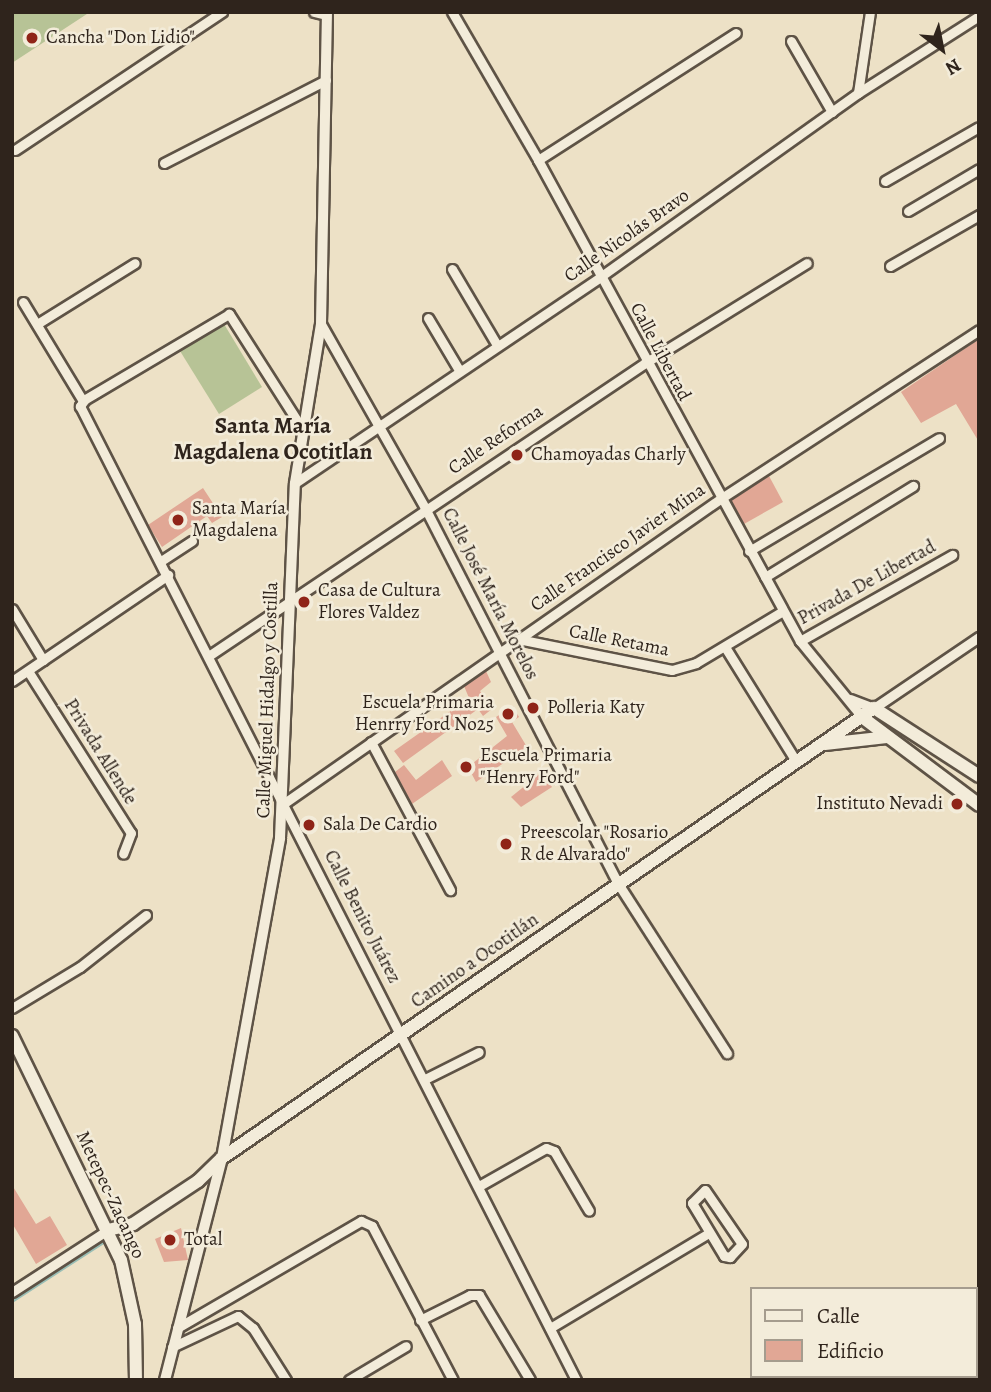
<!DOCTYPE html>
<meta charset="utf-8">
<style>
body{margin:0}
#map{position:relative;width:991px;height:1392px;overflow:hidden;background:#ede1c6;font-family:Alegreya,serif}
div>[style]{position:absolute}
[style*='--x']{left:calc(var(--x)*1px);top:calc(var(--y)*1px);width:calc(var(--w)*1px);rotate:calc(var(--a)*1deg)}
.green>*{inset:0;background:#b7c396}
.stream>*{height:3.5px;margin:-1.75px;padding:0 1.75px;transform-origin:1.75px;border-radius:1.75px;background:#99beb5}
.building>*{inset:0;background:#e1a795}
.roads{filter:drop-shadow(2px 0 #5e5346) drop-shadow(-2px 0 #5e5346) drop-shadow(0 2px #5e5346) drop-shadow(0 -2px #5e5346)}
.minor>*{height:9px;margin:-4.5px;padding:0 4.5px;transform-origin:4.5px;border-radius:4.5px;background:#f3ecda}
.tertiary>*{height:10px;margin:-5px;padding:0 5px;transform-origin:5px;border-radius:5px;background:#f3ecda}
.secondary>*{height:12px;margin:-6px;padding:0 6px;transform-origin:6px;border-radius:6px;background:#f3ecda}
.dots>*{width:19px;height:19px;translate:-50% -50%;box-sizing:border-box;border:4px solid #f3ecda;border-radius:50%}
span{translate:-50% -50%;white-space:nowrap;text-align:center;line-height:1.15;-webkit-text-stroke:5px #f3ecda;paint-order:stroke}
.poi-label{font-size:19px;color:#2f241c}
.left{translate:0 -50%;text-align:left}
.right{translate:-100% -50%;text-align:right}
.street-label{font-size:19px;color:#2f241c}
.quarter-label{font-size:23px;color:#2f241c;font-weight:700}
.frame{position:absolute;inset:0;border:14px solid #2f241c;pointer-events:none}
.legend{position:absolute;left:750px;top:1287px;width:228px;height:91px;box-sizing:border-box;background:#f3ecda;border:2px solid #a59c8e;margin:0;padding:9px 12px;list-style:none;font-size:21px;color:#2f241c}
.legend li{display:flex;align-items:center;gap:14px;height:35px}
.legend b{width:35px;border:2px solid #a59c8e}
.north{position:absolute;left:907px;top:14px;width:70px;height:70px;-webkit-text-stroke:5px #f3ecda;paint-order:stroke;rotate:148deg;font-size:19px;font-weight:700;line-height:28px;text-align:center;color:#2f241c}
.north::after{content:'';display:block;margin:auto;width:24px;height:32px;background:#2f241c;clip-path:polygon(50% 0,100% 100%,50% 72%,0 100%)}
</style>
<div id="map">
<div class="green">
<i style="clip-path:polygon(12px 12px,90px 12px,12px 63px)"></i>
<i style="clip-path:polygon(224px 324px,262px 387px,219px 414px,180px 351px)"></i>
</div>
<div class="stream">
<i style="--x:12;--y:1301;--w:111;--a:-32.8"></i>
</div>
<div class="building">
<i style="clip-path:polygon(979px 339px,979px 442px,956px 404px,921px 423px,901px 392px)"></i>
<i style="clip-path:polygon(769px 476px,783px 502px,744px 524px,731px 500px)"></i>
<i style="clip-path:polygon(203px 488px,222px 517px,212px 523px,207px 516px,162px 547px,148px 525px)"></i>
<i style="clip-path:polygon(486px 671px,491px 682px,480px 691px,492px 709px,483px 716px,478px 709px,403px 763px,394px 751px,469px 698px,464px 686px)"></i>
<i style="clip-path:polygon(513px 706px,519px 717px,512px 722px,527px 747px,476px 782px,468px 767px,507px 736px,496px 717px)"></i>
<i style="clip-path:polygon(442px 760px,452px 776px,412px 804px,395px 772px,404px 765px,416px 780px)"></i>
<i style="clip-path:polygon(542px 772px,552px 787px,521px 807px,511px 797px)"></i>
<i style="clip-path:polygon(12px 1185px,36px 1224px,50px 1216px,67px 1245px,36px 1264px,12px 1223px)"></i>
<i style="clip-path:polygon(181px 1228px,188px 1260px,164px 1262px,155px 1239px)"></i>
</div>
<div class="roads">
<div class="minor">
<i style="--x:314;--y:12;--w:12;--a:14"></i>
<i style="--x:452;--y:12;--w:171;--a:59.8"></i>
<i style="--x:538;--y:160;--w:548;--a:61.42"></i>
<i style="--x:800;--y:641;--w:98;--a:50.8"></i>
<i style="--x:791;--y:41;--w:82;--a:60"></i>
<i style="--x:858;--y:93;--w:82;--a:-81.6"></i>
<i style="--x:15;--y:150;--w:249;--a:-33.7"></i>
<i style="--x:538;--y:160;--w:235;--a:-32.7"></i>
<i style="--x:164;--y:163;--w:182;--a:-27.1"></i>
<i style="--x:885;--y:181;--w:108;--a:-29.9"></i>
<i style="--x:908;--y:211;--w:82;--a:-30.6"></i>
<i style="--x:890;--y:266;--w:103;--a:-29.8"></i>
<i style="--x:452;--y:269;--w:88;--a:59.4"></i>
<i style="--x:23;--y:302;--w:116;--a:58.8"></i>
<i style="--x:428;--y:318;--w:61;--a:59.2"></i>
<i style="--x:37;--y:324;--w:115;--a:-31.9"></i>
<i style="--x:321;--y:324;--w:211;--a:60.5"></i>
<i style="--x:425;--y:508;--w:424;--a:62.8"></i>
<i style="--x:619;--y:885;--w:200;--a:57.3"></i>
<i style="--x:303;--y:430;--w:138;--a:-122.5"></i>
<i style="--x:229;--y:314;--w:167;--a:149.4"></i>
<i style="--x:85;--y:399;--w:9;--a:126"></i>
<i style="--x:80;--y:406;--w:1093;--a:63.01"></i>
<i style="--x:295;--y:483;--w:368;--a:-34"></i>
<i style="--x:600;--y:277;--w:317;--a:-35.5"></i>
<i style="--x:858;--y:93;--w:143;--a:-32.5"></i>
<i style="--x:749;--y:551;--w:221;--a:-30.7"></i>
<i style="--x:161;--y:561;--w:37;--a:-33"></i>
<i style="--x:765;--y:577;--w:174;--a:-31.6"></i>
<i style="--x:12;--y:609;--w:60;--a:58.7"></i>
<i style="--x:518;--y:639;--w:157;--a:11.4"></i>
<i style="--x:672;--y:670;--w:25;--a:-16"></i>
<i style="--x:696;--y:663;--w:101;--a:-30.9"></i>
<i style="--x:800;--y:641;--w:175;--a:-29.5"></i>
<i style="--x:725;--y:647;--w:134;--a:58.1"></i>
<i style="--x:210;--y:655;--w:524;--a:-33.87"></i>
<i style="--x:645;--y:363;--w:190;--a:-31.7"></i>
<i style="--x:28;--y:671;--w:192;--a:57.6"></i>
<i style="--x:131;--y:833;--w:22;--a:111"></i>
<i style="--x:12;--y:681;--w:189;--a:-34.2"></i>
<i style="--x:850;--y:699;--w:26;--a:21"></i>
<i style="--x:874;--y:708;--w:127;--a:-34.1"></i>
<i style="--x:371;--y:742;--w:168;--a:61.9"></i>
<i style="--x:283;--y:804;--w:533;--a:-34.91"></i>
<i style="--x:720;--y:499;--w:309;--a:-33.1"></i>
<i style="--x:12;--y:1008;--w:79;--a:-31.1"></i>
<i style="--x:80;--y:967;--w:84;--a:-38.2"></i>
<i style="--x:425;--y:1079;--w:60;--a:-26.6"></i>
<i style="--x:479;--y:1186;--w:77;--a:-29.6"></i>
<i style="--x:546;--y:1148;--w:9;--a:21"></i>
<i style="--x:554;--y:1151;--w:69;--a:59.7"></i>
<i style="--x:705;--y:1190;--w:65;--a:55.6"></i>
<i style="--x:742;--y:1244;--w:18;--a:133"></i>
<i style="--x:730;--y:1257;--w:6;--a:-171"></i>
<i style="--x:724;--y:1256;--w:62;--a:-121.1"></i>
<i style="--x:692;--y:1203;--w:18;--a:-45"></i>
<i style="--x:12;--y:1292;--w:114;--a:-32.9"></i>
<i style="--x:420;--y:1320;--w:56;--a:-26.6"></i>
<i style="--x:470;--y:1295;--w:9;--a:0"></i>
<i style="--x:479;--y:1295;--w:99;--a:59"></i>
<i style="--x:177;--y:1328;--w:213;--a:-30.2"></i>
<i style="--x:361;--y:1221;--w:12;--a:24"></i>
<i style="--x:372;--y:1226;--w:174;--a:62.3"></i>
<i style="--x:550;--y:1328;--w:185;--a:-30.9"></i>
<i style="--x:172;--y:1347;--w:73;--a:-25.2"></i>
<i style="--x:238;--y:1316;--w:19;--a:39"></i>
<i style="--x:253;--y:1328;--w:62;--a:57.6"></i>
<i style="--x:349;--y:1380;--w:66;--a:-30.8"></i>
</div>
<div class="tertiary">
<i style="--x:165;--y:1380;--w:229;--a:-75.6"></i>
<i style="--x:222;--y:1158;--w:325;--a:-79.7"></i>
<i style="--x:280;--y:838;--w:355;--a:-87.6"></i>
<i style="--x:295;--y:483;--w:161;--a:-80.7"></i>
<i style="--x:321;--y:324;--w:312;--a:-88.9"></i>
</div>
<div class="secondary">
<i style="--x:862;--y:717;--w:146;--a:36.9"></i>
<i style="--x:825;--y:744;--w:62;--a:-6.4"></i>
<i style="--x:12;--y:1036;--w:249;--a:64.1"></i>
<i style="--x:121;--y:1260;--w:66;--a:77.7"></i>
<i style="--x:135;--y:1324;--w:56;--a:89"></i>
<i style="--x:108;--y:1230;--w:26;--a:-13"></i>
<i style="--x:133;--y:1224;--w:78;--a:-33.5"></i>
<i style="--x:198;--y:1181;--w:33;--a:-44"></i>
<i style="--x:222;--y:1158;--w:792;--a:-34.61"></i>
<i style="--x:874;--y:708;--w:125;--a:32.9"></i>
</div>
</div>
<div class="dots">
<i style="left:32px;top:38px;background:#8f2418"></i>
<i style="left:517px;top:455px;background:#8f2418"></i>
<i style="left:178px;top:520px;background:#8f2418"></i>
<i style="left:304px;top:602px;background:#8f2418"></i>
<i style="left:533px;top:708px;background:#8f2418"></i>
<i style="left:508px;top:714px;background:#8f2418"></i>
<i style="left:466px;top:767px;background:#8f2418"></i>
<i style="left:957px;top:804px;background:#8f2418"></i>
<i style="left:309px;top:825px;background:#8f2418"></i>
<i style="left:506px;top:844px;background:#8f2418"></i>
<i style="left:170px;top:1240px;background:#8f2418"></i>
</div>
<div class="poi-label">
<span class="left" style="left:46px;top:38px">Cancha "Don Lidio"</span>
<span class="left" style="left:531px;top:455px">Chamoyadas Charly</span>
<span class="left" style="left:192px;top:520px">Santa María<br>Magdalena</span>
<span class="left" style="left:318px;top:602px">Casa de Cultura<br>Flores Valdez</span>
<span class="right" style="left:494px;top:714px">Escuela Primaria<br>Henrry Ford No25</span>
<span class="left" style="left:547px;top:708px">Polleria Katy</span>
<span class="left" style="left:480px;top:767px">Escuela Primaria<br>"Henry Ford"</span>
<span class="right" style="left:943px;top:804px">Instituto Nevadi</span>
<span class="left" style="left:323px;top:825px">Sala De Cardio</span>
<span class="left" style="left:520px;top:844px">Preescolar "Rosario<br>R de Alvarado"</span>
<span class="left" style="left:184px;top:1240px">Total</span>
</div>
<div class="street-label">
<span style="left:627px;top:236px;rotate:-35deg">Calle Nicolás Bravo</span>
<span style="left:660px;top:352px;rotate:62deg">Calle Libertad</span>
<span style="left:496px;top:440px;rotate:-34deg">Calle Reforma</span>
<span style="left:618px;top:548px;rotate:-35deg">Calle Francisco Javier Mina</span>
<span style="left:867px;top:583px;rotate:-29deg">Privada De Libertad</span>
<span style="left:490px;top:594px;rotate:63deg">Calle José María Morelos</span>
<span style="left:619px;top:641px;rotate:11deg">Calle Retama</span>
<span style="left:268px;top:700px;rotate:-88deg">Calle Miguel Hidalgo y Costilla</span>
<span style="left:100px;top:752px;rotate:58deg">Privada Allende</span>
<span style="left:362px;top:917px;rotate:63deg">Calle Benito Juárez</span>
<span style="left:475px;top:961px;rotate:-35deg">Camino a Ocotitlán</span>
<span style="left:110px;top:1195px;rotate:65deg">Metepec-Zacango</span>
</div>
<div class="quarter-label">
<span style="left:273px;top:439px">Santa María<br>Magdalena Ocotitlan</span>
</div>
<div class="frame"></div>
<ul class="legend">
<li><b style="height:9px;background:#f3ecda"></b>Calle</li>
<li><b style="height:19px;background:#e1a795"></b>Edificio</li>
</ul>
<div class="north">N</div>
</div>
